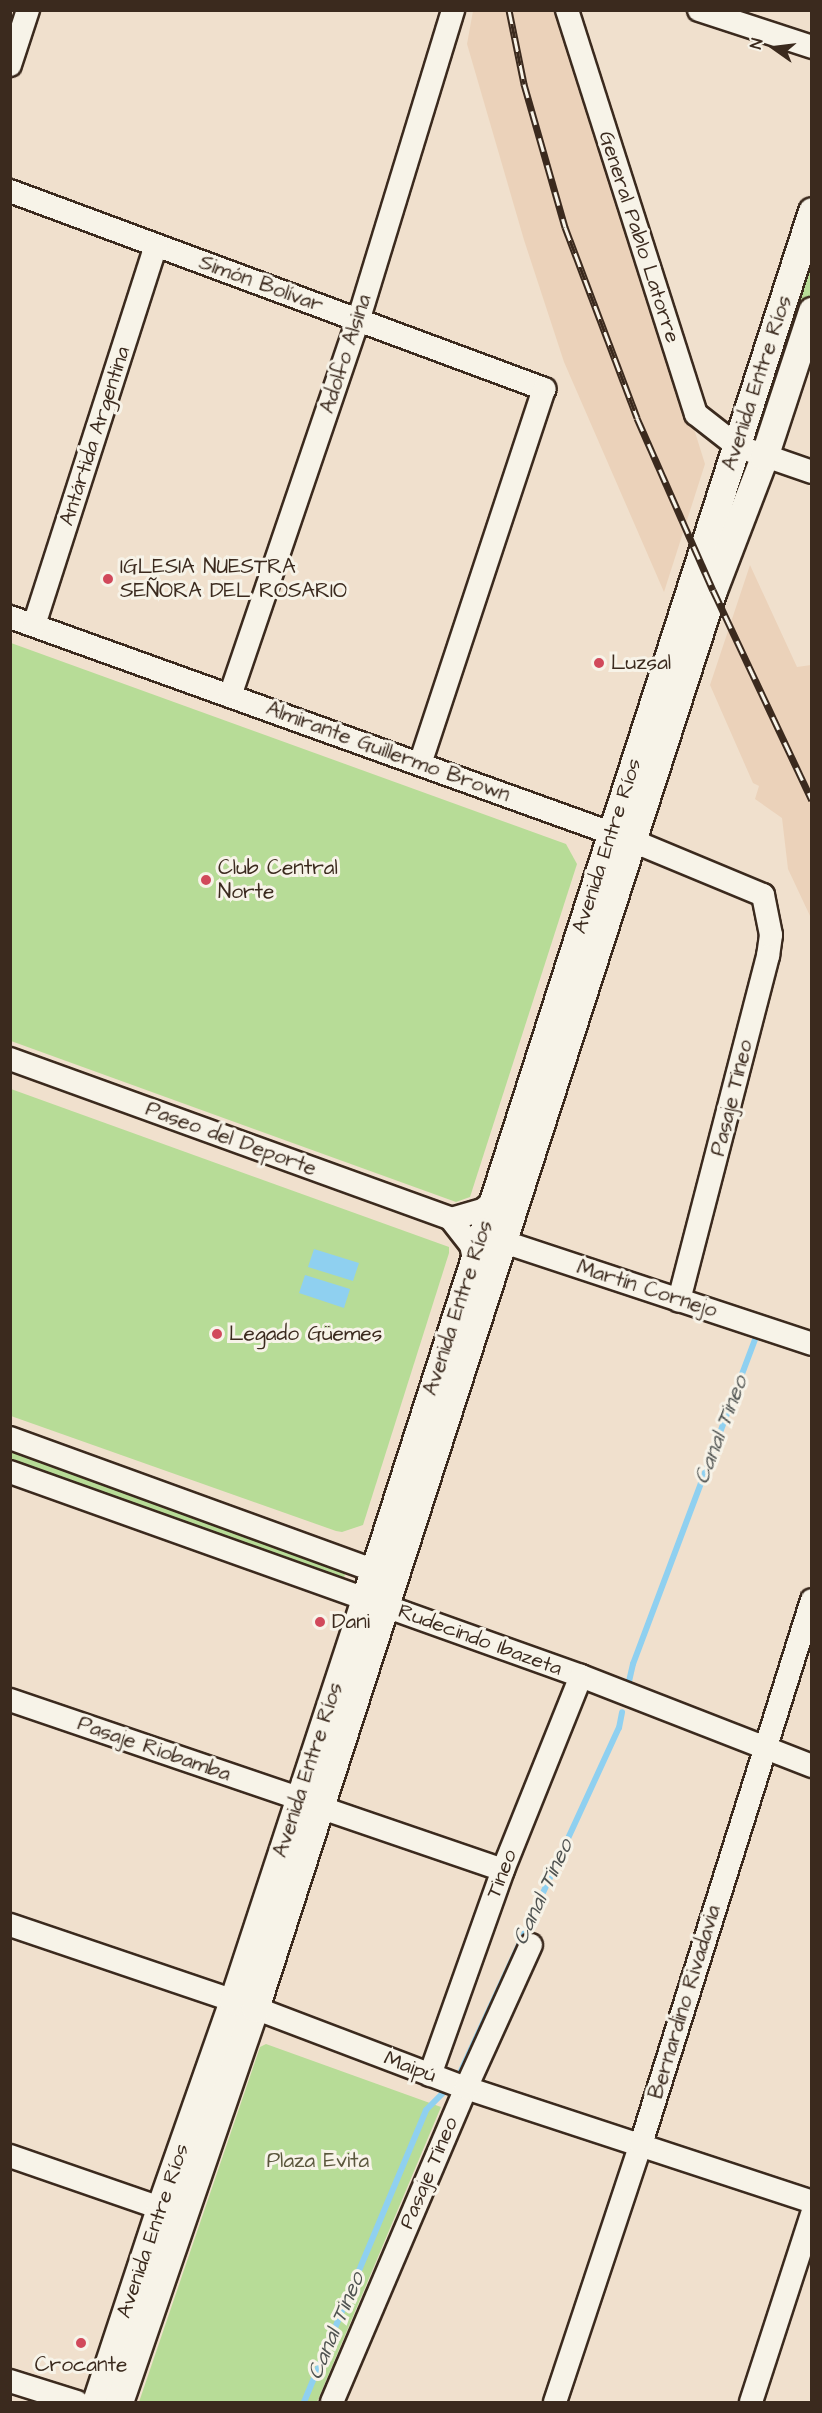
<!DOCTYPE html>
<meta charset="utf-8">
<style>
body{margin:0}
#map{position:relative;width:822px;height:2413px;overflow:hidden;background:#f0e0cd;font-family:"Architects Daughter",sans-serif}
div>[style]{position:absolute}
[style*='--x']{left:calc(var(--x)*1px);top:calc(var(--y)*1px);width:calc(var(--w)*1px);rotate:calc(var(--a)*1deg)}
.built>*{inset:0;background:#ebd2ba}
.green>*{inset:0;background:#b7dc97}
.water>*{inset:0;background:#8fd0f0}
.stream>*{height:6px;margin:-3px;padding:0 3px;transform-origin:3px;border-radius:3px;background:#8fd0f0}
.roads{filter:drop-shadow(2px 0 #3b2a1e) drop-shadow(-2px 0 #3b2a1e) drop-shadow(0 2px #3b2a1e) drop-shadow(0 -2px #3b2a1e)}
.minor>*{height:22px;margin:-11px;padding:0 11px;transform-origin:11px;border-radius:11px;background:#f7f3e8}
.major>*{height:27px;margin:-13.5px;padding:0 13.5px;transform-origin:13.5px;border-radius:13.5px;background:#f7f3e8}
.rail>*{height:7px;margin-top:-3.5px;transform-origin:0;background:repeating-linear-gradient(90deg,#f7f3e8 0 14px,#3b2a1e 0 28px);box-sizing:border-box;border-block:2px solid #3b2a1e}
.dots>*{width:16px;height:16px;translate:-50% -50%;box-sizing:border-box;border:3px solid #f7f3e8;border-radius:50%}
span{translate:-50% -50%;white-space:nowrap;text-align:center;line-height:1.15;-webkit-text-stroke:6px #f7f3e8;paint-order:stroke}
.street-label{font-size:21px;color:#3b2a1e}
.poi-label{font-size:21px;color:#3b2a1e}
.left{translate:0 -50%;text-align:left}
.park-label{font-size:21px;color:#5a563c}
.water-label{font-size:22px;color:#505452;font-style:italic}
.frame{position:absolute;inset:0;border:12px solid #3b2a1e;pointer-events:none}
.north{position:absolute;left:744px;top:18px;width:60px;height:60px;-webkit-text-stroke:4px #f7f3e8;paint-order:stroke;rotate:284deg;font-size:16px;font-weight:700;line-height:24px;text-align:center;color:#3b2a1e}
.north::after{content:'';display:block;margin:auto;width:21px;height:27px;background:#3b2a1e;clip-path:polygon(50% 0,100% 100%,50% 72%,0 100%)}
</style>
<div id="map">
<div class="built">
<i style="clip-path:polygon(473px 11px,554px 11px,685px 400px,705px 464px,664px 592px,564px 362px,524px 240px,467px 44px)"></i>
<i style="clip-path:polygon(750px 565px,797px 667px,811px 665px,811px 918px,788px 869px,782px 818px,755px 799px,759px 786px,753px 783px,710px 685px)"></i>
</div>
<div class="green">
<i style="clip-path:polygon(811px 246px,811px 297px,790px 365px,776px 393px,770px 391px,775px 360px)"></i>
<i style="clip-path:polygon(11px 643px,566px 844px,577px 864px,470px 1197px,456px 1202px,11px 1041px)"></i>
<i style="clip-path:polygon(11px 1089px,449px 1247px,449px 1253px,363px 1525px,342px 1532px,336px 1531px,11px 1416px)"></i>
<i style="clip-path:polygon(11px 1452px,346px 1571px,343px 1581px,11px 1463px)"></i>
<i style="clip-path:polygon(266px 2044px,441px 2107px,317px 2402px,139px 2402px,260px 2047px)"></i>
</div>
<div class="water">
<i style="clip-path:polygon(314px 1249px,359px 1263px,353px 1281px,308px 1267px)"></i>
<i style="clip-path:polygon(305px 1275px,350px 1289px,344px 1308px,299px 1293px)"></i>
</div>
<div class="stream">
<i style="--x:627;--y:1690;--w:27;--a:-77"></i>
<i style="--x:633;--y:1664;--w:347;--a:-69.4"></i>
<i style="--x:461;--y:2071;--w:378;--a:-65.3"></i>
<i style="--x:619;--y:1728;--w:16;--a:-79"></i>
<i style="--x:304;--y:2402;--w:316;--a:-67.3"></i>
<i style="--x:426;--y:2110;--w:28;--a:-45"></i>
</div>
<div class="roads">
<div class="minor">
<i style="--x:567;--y:10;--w:424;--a:72.3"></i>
<i style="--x:696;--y:414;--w:52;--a:38"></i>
<i style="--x:737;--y:446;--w:79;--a:19.1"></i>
<i style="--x:699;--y:10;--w:119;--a:18.1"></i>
<i style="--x:10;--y:65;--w:58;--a:-71.9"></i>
<i style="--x:10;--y:191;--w:570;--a:20.34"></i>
<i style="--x:544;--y:389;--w:394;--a:108.3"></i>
<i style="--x:10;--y:617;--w:662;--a:19.78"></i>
<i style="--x:633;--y:841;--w:141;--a:22.6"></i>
<i style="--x:763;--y:895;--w:41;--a:78.7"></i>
<i style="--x:771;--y:935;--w:21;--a:98"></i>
<i style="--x:768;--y:956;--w:356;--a:104.5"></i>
<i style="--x:34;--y:625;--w:398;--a:-72.2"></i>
<i style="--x:230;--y:696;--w:399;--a:-71.2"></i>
<i style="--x:359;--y:318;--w:322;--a:-73"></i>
<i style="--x:10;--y:1059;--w:469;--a:19.9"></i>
<i style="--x:486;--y:1236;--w:343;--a:18.3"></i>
<i style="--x:474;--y:1259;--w:14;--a:-102"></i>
<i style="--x:471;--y:1245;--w:33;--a:-128"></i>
<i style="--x:451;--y:1219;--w:33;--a:-16"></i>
<i style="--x:483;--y:1210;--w:12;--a:-42"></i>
<i style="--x:10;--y:1438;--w:403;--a:20"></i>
<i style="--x:10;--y:1472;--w:606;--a:19.66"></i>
<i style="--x:581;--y:1676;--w:248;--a:21.3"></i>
<i style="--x:10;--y:1700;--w:304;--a:18.8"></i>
<i style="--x:319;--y:1807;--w:194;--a:18.9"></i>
<i style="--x:10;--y:1925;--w:259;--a:18.7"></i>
<i style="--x:255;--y:2008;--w:226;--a:20.8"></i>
<i style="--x:466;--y:2088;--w:364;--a:18.2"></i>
<i style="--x:430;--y:2075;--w:218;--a:-70.4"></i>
<i style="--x:503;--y:1870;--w:209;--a:-68.1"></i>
<i style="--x:10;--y:2156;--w:159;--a:19.1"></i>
<i style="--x:10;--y:2381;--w:70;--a:17.4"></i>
<i style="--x:332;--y:2402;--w:341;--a:-66.9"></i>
<i style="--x:466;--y:2088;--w:157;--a:-65.6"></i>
<i style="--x:555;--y:2402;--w:272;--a:-71.6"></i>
<i style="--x:641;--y:2144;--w:570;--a:-72.55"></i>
<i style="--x:751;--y:2402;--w:198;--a:-72"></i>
</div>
<div class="major">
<i style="--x:96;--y:2402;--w:204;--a:-71.7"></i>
<i style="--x:160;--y:2208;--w:219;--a:-70.6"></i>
<i style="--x:233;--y:2001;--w:423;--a:-71.8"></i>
<i style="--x:365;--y:1599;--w:1458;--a:-72.15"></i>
<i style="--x:119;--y:2402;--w:417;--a:-71"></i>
<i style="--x:255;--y:2008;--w:1490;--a:-72.1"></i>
<i style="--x:713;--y:590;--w:142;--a:-69"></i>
<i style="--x:764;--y:457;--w:154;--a:-71.8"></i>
</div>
</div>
<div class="rail">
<i style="--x:509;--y:10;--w:76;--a:78.5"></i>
<i style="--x:524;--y:84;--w:149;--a:74"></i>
<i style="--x:565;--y:227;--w:204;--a:69.3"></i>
<i style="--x:637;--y:418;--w:188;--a:66.2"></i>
<i style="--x:713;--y:590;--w:232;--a:64.8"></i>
</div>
<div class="dots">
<i style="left:108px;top:579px;background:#d1495b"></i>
<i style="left:599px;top:663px;background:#d1495b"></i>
<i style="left:206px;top:880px;background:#d1495b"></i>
<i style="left:217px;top:1334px;background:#d1495b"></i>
<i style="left:320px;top:1622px;background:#d1495b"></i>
<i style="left:81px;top:2343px;background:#d1495b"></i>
</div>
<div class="street-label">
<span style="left:639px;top:237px;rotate:72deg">General Pablo Latorre</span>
<span style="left:261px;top:284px;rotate:20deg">Simón Bolívar</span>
<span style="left:346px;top:354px;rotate:-72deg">Adolfo Alsina</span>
<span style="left:757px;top:383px;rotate:-72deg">Avenida Entre Ríos</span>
<span style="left:95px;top:436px;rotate:-72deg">Antártida Argentina</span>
<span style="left:388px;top:752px;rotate:20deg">Almirante Guillermo Brown</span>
<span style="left:607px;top:846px;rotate:-72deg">Avenida Entre Ríos</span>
<span style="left:732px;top:1098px;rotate:-76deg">Pasaje Tineo</span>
<span style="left:231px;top:1139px;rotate:20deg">Paseo del Deporte</span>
<span style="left:647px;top:1289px;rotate:18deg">Martín Cornejo</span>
<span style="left:458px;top:1308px;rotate:-72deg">Avenida Entre Ríos</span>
<span style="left:480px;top:1640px;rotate:20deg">Rudecindo Ibazeta</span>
<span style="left:154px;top:1749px;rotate:19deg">Pasaje Riobamba</span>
<span style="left:308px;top:1770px;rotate:-72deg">Avenida Entre Ríos</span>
<span style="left:502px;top:1874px;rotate:-69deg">Tineo</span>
<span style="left:685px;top:2002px;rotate:-73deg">Bernardino Rivadavia</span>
<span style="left:410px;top:2067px;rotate:21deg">Maipú</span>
<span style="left:429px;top:2173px;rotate:-67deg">Pasaje Tineo</span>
<span style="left:153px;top:2231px;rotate:-71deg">Avenida Entre Ríos</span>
</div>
<div class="poi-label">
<span class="left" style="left:120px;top:579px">IGLESIA NUESTRA<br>SEÑORA DEL ROSARIO</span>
<span class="left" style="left:611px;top:663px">Luzsal</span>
<span class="left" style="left:218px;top:880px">Club Central<br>Norte</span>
<span class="left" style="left:229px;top:1334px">Legado Güemes</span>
<span class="left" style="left:332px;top:1622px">Dani</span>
<span style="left:81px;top:2365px">Crocante</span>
</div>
<div class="park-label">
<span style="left:318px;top:2161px">Plaza Evita</span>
</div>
<div class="water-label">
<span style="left:721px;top:1430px;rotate:-69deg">Canal Tineo</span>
<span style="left:543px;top:1892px;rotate:-65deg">Canal Tineo</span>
<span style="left:336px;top:2326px;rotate:-67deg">Canal Tineo</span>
</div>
<div class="frame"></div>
<div class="north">N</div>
</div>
